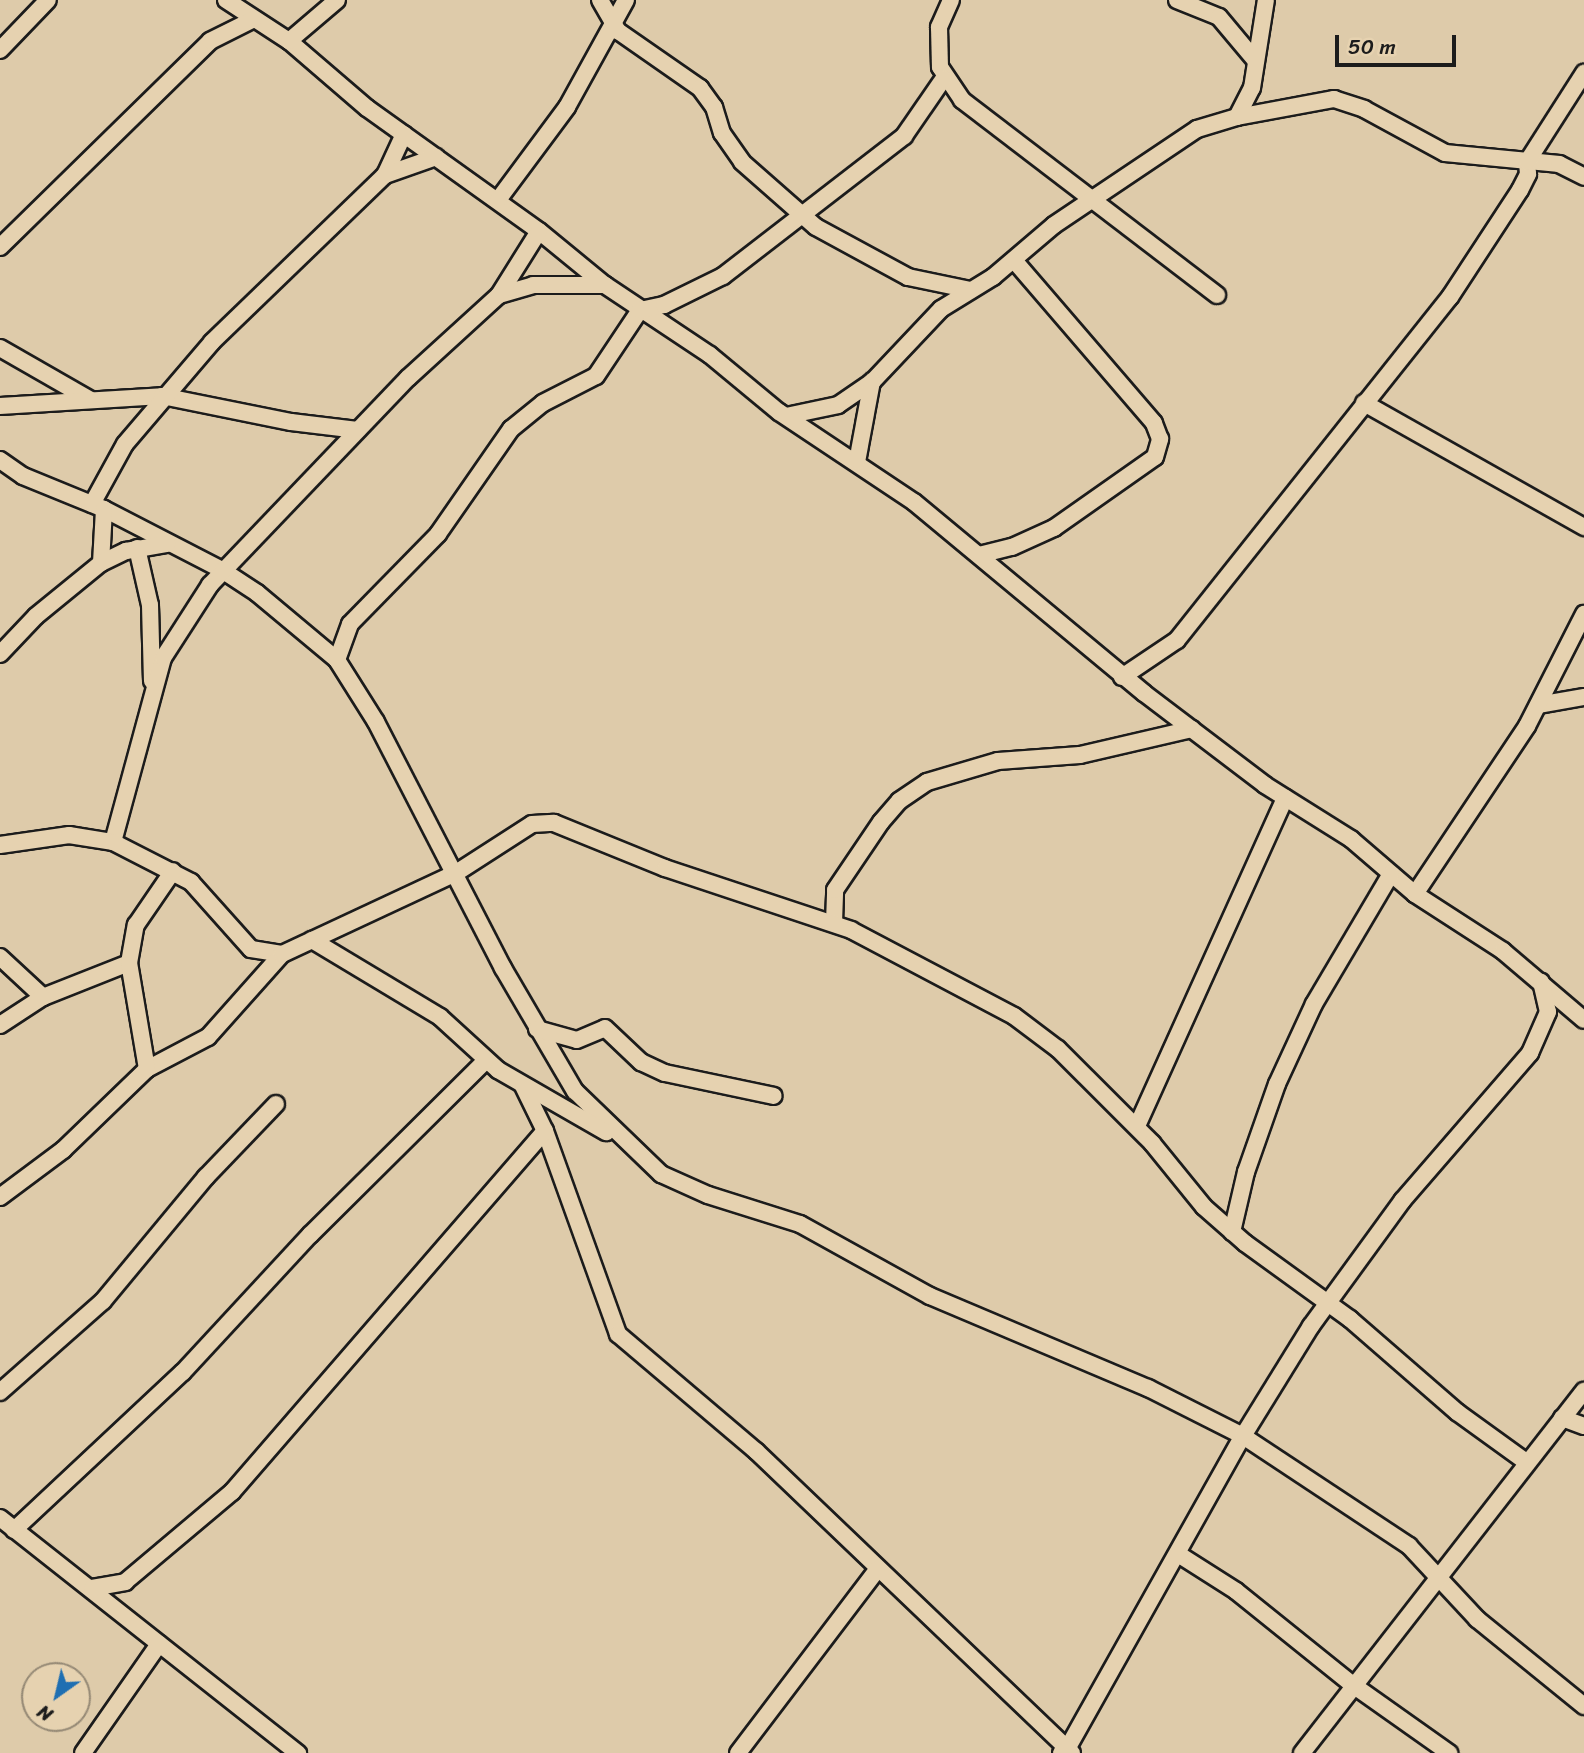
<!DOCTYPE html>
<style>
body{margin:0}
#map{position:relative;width:1584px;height:1753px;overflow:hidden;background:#decbaa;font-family:Sriracha,sans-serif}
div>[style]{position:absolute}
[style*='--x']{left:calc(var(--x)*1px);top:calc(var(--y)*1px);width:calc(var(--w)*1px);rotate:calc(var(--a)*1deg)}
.roads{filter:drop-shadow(2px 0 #1c1c1c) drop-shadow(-2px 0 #1c1c1c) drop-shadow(0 2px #1c1c1c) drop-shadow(0 -2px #1c1c1c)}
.minor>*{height:16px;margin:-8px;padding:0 8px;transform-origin:8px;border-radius:8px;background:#e6d2b0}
span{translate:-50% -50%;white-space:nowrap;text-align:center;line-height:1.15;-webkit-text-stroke:5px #e6d2b0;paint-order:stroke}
.north{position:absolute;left:21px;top:1662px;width:70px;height:70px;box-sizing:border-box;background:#e6d2b0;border:2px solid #958975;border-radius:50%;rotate:214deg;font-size:19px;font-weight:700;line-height:28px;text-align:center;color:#1c1c1c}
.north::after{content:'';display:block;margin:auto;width:24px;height:32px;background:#1f6fb2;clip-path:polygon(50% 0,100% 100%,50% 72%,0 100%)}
.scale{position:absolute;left:1335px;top:35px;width:121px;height:32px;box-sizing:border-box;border:4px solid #1c1c1c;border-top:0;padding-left:9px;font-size:21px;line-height:24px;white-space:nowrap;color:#1c1c1c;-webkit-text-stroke:5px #e6d2b0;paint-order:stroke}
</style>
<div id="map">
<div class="roads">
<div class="minor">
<i style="--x:226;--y:0;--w:75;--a:33.1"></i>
<i style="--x:289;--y:41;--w:103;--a:40.7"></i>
<i style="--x:367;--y:108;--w:211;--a:35.6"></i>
<i style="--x:539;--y:231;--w:85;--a:39.3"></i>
<i style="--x:605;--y:285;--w:126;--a:33.7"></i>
<i style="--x:710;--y:355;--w:89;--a:39.6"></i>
<i style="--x:779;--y:412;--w:162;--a:33.7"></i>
<i style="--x:914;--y:502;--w:299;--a:39.7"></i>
<i style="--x:1144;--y:693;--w:152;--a:37.2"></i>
<i style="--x:1265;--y:785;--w:102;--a:32.1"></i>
<i style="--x:1351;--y:839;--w:84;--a:40.7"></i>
<i style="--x:1415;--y:894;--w:105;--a:32.9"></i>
<i style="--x:1503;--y:951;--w:106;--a:40.4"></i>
<i style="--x:600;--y:0;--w:36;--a:60"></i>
<i style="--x:618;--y:31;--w:100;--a:34.8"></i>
<i style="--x:700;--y:88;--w:24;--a:54"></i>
<i style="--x:714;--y:107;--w:27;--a:73"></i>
<i style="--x:722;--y:133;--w:35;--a:55"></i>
<i style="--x:742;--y:162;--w:98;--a:41.3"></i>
<i style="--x:816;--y:227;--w:105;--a:28.5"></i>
<i style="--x:908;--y:277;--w:64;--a:11.7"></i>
<i style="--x:951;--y:0;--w:30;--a:114"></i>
<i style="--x:939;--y:27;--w:40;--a:88.6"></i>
<i style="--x:940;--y:67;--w:40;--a:56"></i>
<i style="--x:962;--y:100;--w:321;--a:37.4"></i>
<i style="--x:1177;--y:0;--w:45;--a:22"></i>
<i style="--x:1219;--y:17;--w:56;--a:50.1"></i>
<i style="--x:289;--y:41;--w:63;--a:-40.5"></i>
<i style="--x:0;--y:50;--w:69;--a:-46.2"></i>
<i style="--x:1237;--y:117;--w:33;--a:-63"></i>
<i style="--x:1252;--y:88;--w:89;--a:-81"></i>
<i style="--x:385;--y:175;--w:45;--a:-65.1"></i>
<i style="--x:498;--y:200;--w:116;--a:-53.4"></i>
<i style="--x:567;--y:107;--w:122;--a:-61.1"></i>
<i style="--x:0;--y:247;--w:294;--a:-44.4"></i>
<i style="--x:210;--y:41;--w:49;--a:-26.6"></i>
<i style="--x:499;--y:295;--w:35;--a:-16"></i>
<i style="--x:533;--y:285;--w:72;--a:0"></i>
<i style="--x:0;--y:348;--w:103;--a:29.8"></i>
<i style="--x:1364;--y:403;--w:253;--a:29.4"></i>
<i style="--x:0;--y:406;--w:162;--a:-3.5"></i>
<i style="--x:162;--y:396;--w:132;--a:11.4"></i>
<i style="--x:291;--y:422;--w:67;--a:6.8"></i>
<i style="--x:786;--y:416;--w:53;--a:-11.9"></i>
<i style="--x:838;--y:405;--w:42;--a:-34.4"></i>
<i style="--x:873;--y:381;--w:99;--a:-46.6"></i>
<i style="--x:941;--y:309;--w:61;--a:-31.6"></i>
<i style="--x:993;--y:277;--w:80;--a:-40.4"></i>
<i style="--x:1054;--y:225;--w:172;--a:-33.9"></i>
<i style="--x:1197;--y:129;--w:42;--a:-16.7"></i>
<i style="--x:1237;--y:117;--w:99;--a:-10.5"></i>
<i style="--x:1334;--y:99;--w:32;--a:18"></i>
<i style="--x:1364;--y:109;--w:92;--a:28.5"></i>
<i style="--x:1445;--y:153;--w:115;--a:5.5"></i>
<i style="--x:1559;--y:164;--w:28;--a:27"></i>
<i style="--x:0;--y:460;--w:28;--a:35"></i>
<i style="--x:23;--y:476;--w:87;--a:22.2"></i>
<i style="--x:104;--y:509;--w:133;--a:27.3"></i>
<i style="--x:222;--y:570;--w:42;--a:33.3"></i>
<i style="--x:257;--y:593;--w:104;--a:39.9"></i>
<i style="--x:337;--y:660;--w:73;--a:57.8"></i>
<i style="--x:376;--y:722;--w:277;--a:62.7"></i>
<i style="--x:503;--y:968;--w:143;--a:59.7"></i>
<i style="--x:575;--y:1091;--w:120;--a:44"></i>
<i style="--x:661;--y:1174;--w:51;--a:24.1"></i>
<i style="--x:708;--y:1195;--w:96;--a:17.5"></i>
<i style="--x:800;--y:1224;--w:149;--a:29"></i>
<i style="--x:930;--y:1296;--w:237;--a:22.9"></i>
<i style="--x:1148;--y:1388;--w:106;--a:26.8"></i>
<i style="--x:1243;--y:1436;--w:199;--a:33.5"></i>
<i style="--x:1409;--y:1546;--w:100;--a:47"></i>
<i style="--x:1477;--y:1619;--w:138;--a:39.1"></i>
<i style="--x:857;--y:462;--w:82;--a:-79.5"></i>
<i style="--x:92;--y:504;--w:68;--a:-61.2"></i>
<i style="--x:125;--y:444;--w:134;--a:-49.5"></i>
<i style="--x:212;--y:342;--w:240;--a:-44"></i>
<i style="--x:385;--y:175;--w:54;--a:-19.4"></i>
<i style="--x:137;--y:548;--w:58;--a:77.2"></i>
<i style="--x:150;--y:605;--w:76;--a:88.5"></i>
<i style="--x:979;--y:555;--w:34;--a:-14"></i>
<i style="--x:1012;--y:547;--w:46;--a:-24.3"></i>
<i style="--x:1054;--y:528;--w:123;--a:-35.1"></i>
<i style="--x:1155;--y:457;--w:19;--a:-74"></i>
<i style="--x:1160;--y:439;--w:17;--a:-111"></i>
<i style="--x:1154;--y:423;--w:215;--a:-130.7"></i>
<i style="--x:101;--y:563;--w:54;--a:-86.8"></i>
<i style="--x:0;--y:654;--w:52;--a:-46.5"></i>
<i style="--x:36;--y:616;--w:84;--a:-39.2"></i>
<i style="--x:101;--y:563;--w:28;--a:-26"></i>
<i style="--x:126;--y:551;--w:42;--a:-9.7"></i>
<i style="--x:337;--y:660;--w:38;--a:-70"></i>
<i style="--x:350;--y:624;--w:126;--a:-45.6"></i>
<i style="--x:438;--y:534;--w:128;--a:-55.2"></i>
<i style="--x:511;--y:429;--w:41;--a:-39.1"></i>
<i style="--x:543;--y:403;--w:59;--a:-27"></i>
<i style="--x:596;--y:376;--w:79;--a:-56.3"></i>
<i style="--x:640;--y:310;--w:25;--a:-12"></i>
<i style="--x:664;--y:305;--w:66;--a:-26.2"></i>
<i style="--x:723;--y:276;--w:229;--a:-37.7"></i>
<i style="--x:904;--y:136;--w:70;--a:-55.4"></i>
<i style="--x:1122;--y:677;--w:66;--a:-33.9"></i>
<i style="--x:1177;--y:640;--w:438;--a:-51.5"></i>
<i style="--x:1450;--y:297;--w:128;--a:-56.8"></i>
<i style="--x:1520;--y:190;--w:18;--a:-63"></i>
<i style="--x:1528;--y:174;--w:12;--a:-95"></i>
<i style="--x:1527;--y:162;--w:106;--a:-57.4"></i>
<i style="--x:1538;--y:705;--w:47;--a:-9.9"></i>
<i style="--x:113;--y:842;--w:191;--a:-74.8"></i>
<i style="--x:163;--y:658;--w:87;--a:-57.2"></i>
<i style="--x:210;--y:585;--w:286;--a:-46.3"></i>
<i style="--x:408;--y:378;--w:123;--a:-42.4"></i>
<i style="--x:499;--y:295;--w:75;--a:-58"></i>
<i style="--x:0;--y:845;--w:70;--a:-8.2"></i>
<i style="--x:69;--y:835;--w:45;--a:9"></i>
<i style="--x:113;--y:842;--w:88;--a:27.1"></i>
<i style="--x:191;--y:882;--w:90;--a:48.2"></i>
<i style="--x:251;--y:949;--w:31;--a:9"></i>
<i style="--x:1415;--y:894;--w:202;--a:-56.3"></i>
<i style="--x:1527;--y:726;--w:126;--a:-63"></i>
<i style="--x:834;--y:923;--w:33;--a:-88"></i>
<i style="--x:835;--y:890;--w:82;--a:-55.9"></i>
<i style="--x:881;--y:822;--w:28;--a:-49"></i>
<i style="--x:899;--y:801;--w:34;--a:-34"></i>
<i style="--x:927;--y:782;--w:74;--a:-16.5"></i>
<i style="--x:998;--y:761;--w:82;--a:-4.2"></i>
<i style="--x:1080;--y:755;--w:115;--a:-13.1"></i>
<i style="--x:312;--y:940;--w:149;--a:31"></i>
<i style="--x:440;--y:1017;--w:79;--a:42.4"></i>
<i style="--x:498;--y:1070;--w:125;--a:29.9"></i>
<i style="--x:0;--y:957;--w:59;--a:42.9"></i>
<i style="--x:43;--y:997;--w:92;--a:-21.6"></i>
<i style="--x:0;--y:1025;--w:51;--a:-33.1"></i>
<i style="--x:537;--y:1029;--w:41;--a:15.4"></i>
<i style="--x:577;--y:1040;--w:30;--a:-23"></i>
<i style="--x:605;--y:1028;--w:50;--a:43.4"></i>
<i style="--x:641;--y:1062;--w:26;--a:25"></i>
<i style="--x:665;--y:1073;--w:111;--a:11.9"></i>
<i style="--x:147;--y:1069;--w:69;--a:-27.7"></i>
<i style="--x:208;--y:1037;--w:111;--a:-48.3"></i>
<i style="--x:282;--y:954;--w:192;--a:-25"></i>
<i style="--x:456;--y:873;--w:90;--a:-32.8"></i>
<i style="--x:532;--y:824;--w:22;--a:-3"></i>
<i style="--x:554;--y:823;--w:120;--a:22.1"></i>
<i style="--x:665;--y:868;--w:196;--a:18.4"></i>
<i style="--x:851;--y:930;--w:184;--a:27.8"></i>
<i style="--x:1014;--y:1016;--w:55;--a:36.9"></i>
<i style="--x:1058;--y:1049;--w:133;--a:45"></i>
<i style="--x:1152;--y:1143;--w:82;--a:50.9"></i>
<i style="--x:1204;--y:1207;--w:55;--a:41.3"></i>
<i style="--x:1245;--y:1243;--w:130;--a:35.9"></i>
<i style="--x:1350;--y:1319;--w:142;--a:41"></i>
<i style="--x:1457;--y:1412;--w:85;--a:35.9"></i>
<i style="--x:523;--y:1086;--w:50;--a:63.9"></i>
<i style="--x:545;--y:1131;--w:216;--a:70.2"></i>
<i style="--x:618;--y:1334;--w:181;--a:40.3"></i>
<i style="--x:756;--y:1451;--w:437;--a:43.7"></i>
<i style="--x:1137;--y:1126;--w:360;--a:-65.7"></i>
<i style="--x:0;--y:1197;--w:79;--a:-36.7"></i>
<i style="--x:63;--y:1150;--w:117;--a:-44"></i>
<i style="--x:147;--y:1069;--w:108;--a:-99.6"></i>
<i style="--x:129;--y:963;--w:39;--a:-80"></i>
<i style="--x:136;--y:925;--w:65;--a:-55.6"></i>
<i style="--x:1232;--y:1232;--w:62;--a:-76.9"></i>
<i style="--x:1246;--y:1172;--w:93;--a:-70.6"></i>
<i style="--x:1277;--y:1084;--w:88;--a:-65.2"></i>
<i style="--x:1314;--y:1004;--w:151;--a:-59.4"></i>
<i style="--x:0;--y:1392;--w:137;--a:-41.5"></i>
<i style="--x:103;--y:1301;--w:161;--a:-50.3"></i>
<i style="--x:206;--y:1177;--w:101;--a:-46.2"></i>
<i style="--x:1562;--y:1418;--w:23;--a:20"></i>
<i style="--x:0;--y:1518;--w:380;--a:38.3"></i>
<i style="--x:14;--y:1530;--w:231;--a:-43.1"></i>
<i style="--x:183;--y:1372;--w:187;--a:-47.2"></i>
<i style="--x:310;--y:1235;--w:247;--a:-44.8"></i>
<i style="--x:1178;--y:1554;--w:69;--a:32.5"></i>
<i style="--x:1236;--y:1591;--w:150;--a:38.8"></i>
<i style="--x:1353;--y:1685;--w:118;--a:35.3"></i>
<i style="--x:92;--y:1588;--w:34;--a:-10"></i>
<i style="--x:125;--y:1582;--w:140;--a:-40.1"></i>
<i style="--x:232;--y:1492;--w:478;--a:-49.1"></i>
<i style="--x:83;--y:1753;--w:133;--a:-55.1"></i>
<i style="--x:738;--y:1753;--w:230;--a:-52.8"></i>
<i style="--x:1061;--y:1753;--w:7;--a:-34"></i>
<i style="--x:1067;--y:1749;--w:359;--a:-60.7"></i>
<i style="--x:1243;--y:1436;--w:129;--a:-58.3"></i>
<i style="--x:1311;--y:1326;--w:155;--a:-53.9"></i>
<i style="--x:1402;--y:1201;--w:196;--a:-49.1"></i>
<i style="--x:1530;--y:1053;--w:45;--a:-66.3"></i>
<i style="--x:1548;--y:1012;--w:31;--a:-103"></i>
<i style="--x:1302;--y:1753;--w:459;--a:-52.1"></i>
</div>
</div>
<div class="north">N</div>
<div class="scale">50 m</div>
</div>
